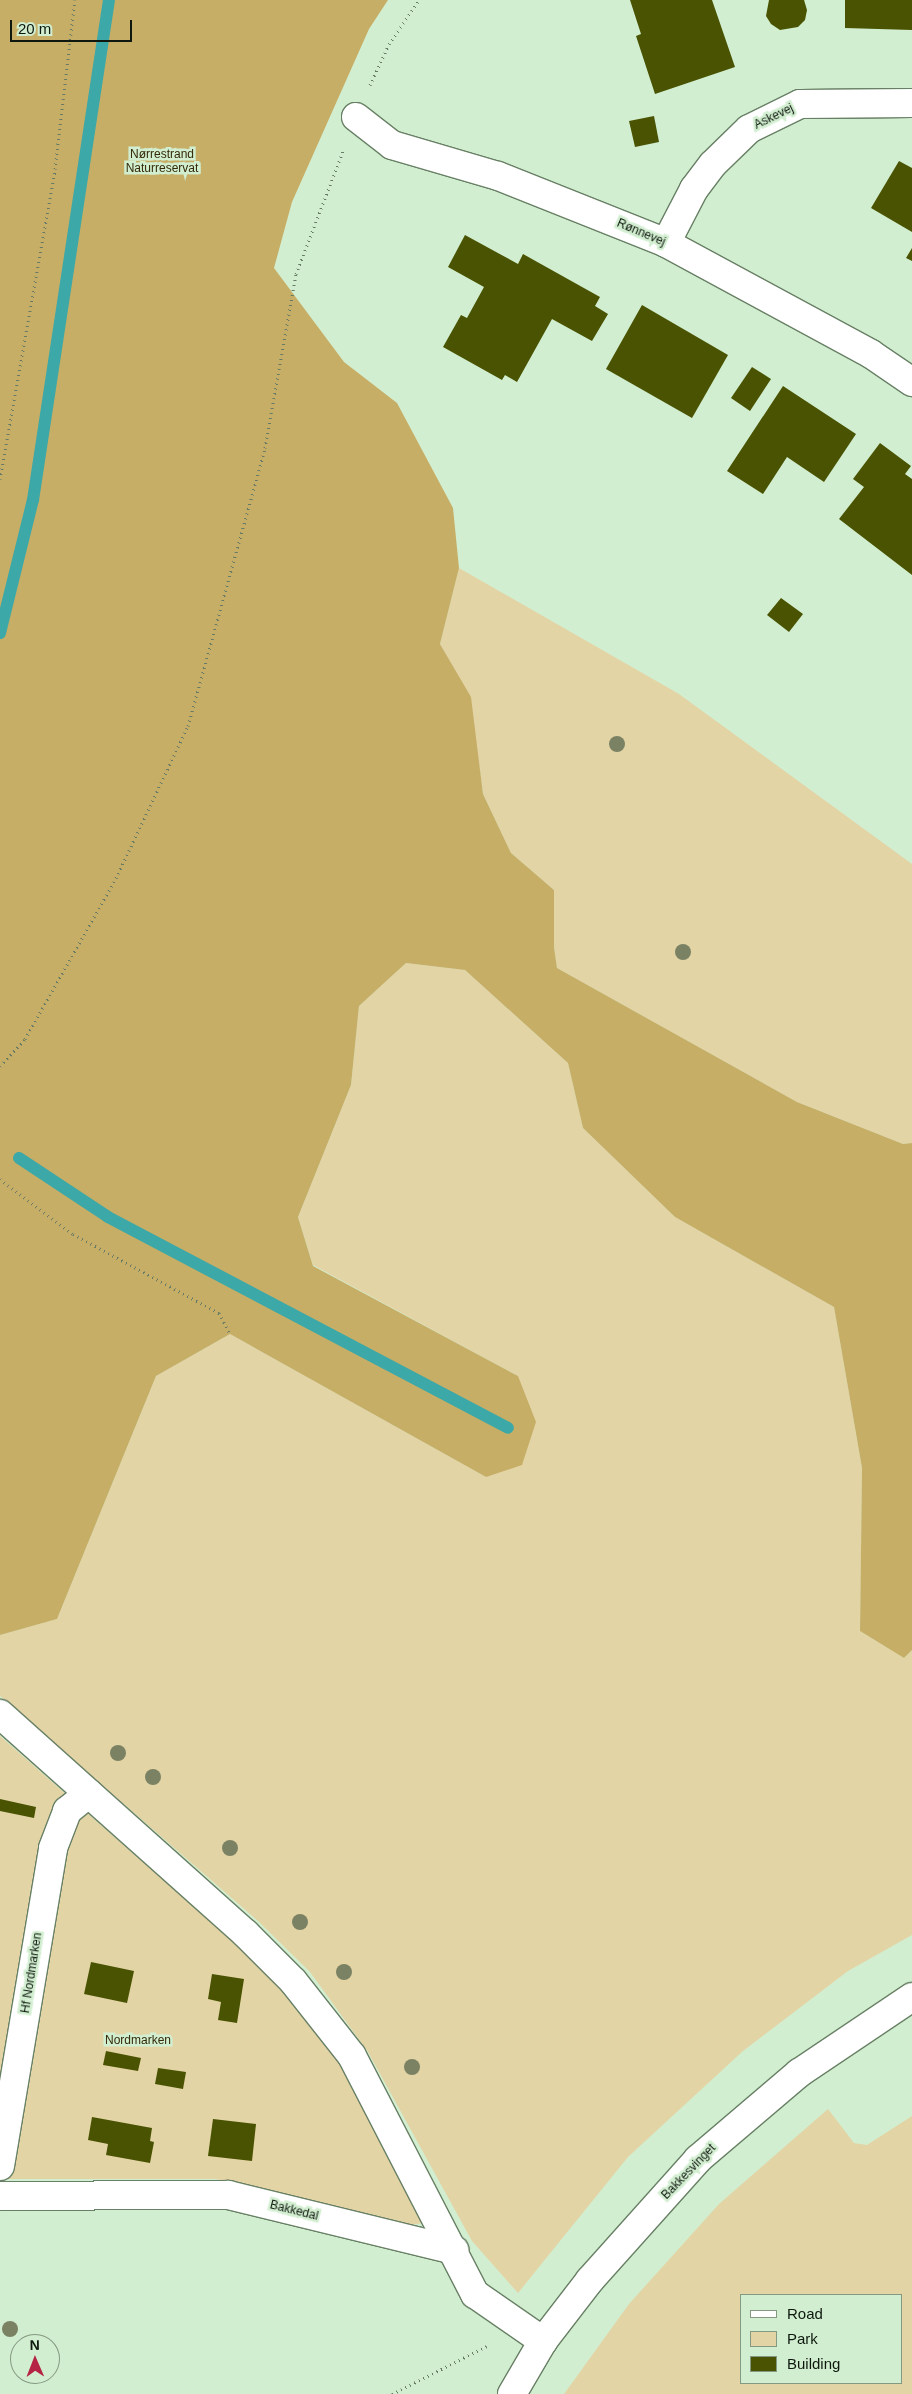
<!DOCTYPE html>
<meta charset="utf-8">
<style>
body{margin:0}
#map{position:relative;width:912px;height:2394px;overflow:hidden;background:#d2eed0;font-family:Helvetica,sans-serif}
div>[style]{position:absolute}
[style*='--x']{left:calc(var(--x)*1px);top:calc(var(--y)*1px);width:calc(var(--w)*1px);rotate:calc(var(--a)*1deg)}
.green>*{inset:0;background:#e3d4a6}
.forest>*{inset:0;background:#c7ae66}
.stream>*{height:12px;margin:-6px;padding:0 6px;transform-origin:6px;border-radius:6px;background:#3ca8a7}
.building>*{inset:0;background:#495301}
.path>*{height:3px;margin-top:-1.5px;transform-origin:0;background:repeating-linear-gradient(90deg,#677a66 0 1px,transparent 0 5px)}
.roads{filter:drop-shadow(1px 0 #688065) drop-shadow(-1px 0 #688065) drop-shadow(0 1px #688065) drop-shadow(0 -1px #688065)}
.minor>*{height:28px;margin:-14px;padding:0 14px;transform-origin:14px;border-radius:14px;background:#fff}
.trees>*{width:16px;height:16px;margin:-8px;border-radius:50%;background:#7b8263}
span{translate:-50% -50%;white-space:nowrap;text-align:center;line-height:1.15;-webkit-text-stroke:5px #d2eed0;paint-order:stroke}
.street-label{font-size:12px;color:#0e180e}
.park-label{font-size:12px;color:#342a09}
.legend{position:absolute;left:740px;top:2294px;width:162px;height:90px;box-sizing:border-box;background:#d2eed0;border:1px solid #849882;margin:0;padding:6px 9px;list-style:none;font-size:15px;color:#0e180e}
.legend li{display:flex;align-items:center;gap:10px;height:25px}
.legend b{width:25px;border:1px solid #849882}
.north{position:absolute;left:10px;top:2334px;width:50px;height:50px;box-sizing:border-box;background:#d2eed0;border:1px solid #849882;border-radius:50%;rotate:359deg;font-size:14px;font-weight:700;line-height:20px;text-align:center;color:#0e180e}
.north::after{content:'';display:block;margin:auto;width:18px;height:22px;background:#b62445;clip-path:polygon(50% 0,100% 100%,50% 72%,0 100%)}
.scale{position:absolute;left:10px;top:20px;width:122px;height:22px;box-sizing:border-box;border:2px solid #0e180e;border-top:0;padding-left:6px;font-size:15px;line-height:18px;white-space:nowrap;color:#0e180e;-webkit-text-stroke:4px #d2eed0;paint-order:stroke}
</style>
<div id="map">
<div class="green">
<i style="clip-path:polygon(459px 568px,679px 694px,912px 864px,912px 1143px,903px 1144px,797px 1102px,557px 968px,554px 947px,554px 890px,511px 853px,483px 794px,470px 697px,440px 644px)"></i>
<i style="clip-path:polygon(406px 963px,465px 970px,568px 1063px,583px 1128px,675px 1217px,834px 1307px,862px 1468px,860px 1631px,904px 1658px,912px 1650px,912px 1935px,848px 1971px,743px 2051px,628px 2157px,518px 2293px,472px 2241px,368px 2052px,310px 1972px,258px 1921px,0 1696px,0 1635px,57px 1619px,156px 1376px,230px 1334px,486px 1477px,518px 1376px,313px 1265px,298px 1217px,351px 1085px,359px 1006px)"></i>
<i style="clip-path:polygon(0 1736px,247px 1954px,308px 2018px,357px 2087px,431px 2222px,396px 2227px,216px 2179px,0 2179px)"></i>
<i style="clip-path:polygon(evenodd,828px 2109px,854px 2143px,867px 2145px,912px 2116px,912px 2394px,564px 2394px,629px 2304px,719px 2204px,828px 2109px,741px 2295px,901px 2295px,901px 2383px,741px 2383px,741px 2295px)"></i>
</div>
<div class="forest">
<i style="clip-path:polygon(0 0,388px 0,369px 29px,292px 202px,274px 268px,344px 362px,397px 403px,453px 508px,459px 568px,440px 644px,471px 697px,483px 794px,511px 853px,554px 890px,554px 947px,557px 968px,797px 1102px,903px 1144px,912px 1143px,912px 1650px,904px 1658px,860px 1631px,862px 1468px,834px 1307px,675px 1217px,583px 1128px,568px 1063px,465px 970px,406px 963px,359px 1006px,351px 1085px,298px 1217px,313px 1266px,518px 1376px,536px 1422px,522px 1465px,486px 1477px,230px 1334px,156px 1376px,57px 1619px,0 1635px)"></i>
</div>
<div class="stream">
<i style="--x:0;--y:633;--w:137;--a:-76.1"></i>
<i style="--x:33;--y:500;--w:506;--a:-81.36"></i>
<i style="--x:19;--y:1158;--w:107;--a:33.5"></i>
<i style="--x:108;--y:1217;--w:452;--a:27.8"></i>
</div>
<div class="building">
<i style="clip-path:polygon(630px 0,712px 0,735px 67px,655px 94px,636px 36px,641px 34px)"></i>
<i style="clip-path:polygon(769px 0,804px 0,807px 10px,805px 20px,798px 27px,780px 30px,771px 24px,766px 16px)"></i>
<i style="clip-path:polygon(845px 0,912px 0,912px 30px,845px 28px)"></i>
<i style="clip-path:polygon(654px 116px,659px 142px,635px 147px,629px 121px)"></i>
<i style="clip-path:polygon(899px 161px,912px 168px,912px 232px,871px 208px)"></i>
<i style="clip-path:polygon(465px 235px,518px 264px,523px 254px,600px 297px,595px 306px,608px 314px,592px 341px,552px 319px,517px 382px,505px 375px,502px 380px,443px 347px,461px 315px,467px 318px,484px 287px,448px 267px)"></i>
<i style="clip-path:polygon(912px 248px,912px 261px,906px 258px)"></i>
<i style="clip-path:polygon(642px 305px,728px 355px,692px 418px,606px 369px)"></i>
<i style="clip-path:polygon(752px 367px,771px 379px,750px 411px,731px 398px)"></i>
<i style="clip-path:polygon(783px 386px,856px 434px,824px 482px,787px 457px,763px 494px,727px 471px)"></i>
<i style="clip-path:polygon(880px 443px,911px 466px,905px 474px,912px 479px,912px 575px,839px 519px,864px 487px,853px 479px)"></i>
<i style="clip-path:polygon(781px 598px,803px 614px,789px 632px,767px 615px)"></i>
<i style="clip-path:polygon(0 1799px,36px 1807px,34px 1818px,0 1811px)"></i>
<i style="clip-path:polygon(91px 1962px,134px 1971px,127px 2003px,84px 1994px)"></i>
<i style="clip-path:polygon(212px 1974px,244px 1979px,237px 2023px,218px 2020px,221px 2002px,208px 1999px)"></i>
<i style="clip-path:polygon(106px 2051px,141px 2058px,138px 2071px,103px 2065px)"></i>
<i style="clip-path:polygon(158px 2068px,186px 2072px,183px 2089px,155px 2084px)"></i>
<i style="clip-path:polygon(92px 2117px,152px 2128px,150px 2141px,154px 2142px,150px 2163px,106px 2155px,108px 2144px,88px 2140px)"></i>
<i style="clip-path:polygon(213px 2119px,256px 2124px,252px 2161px,208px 2156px)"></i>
</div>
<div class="path">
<i style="--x:370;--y:85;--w:45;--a:-65.1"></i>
<i style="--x:389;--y:44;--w:53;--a:-55.7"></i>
<i style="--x:0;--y:479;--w:315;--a:-79.9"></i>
<i style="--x:55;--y:169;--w:170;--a:-83.3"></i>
<i style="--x:0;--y:1066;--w:37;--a:-47"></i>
<i style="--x:25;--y:1039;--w:185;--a:-60.5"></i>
<i style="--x:116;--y:878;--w:168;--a:-64.7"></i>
<i style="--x:188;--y:726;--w:288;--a:-74.5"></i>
<i style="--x:265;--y:448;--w:177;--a:-79.9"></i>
<i style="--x:296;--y:274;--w:132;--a:-69.1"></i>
<i style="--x:0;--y:1179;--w:91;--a:37"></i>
<i style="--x:73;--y:1234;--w:166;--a:28.4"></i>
<i style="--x:219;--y:1313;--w:24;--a:62"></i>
<i style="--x:392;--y:2394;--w:106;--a:-26.8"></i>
</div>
<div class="roads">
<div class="minor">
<i style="--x:356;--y:117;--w:46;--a:37.9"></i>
<i style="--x:392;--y:145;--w:110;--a:16.3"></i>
<i style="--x:498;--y:176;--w:181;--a:21.7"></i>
<i style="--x:666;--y:243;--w:233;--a:28.4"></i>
<i style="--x:871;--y:354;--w:50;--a:34.3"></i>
<i style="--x:666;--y:243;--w:61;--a:-62.6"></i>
<i style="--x:694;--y:189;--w:31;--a:-53"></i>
<i style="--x:713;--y:164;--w:50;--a:-44.2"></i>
<i style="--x:749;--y:129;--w:57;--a:-26.1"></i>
<i style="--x:800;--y:104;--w:112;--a:-0.5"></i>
<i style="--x:0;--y:1714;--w:329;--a:41.8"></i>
<i style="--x:245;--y:1933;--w:68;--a:45"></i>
<i style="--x:293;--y:1981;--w:95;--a:51.8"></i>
<i style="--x:352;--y:2056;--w:268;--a:62.7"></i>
<i style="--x:475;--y:2294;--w:83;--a:34.7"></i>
<i style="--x:0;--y:2166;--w:322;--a:-80.5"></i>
<i style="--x:53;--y:1848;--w:40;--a:-69"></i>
<i style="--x:67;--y:1811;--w:28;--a:-39"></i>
<i style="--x:0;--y:2196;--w:228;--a:-0.3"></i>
<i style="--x:228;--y:2195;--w:233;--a:13.7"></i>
<i style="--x:512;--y:2394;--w:61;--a:-59.7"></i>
<i style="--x:543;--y:2341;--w:77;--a:-52.4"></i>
<i style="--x:590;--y:2280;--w:162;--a:-48.2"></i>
<i style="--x:698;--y:2159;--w:133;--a:-40.4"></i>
<i style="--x:799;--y:2073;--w:136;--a:-33.9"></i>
</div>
</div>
<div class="trees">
<i style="left:617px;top:744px"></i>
<i style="left:683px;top:952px"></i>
<i style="left:118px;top:1753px"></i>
<i style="left:153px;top:1777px"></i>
<i style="left:230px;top:1848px"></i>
<i style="left:300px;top:1922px"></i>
<i style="left:344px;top:1972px"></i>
<i style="left:412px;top:2067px"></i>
<i style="left:10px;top:2329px"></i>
</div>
<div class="street-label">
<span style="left:774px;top:117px;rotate:-26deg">Askevej</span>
<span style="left:641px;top:233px;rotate:23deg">Rønnevej</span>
<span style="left:32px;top:1973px;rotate:-81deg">Hf Nordmarken</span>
<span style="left:689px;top:2172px;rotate:-46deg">Bakkesvinget</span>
<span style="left:294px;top:2211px;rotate:14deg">Bakkedal</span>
</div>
<div class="park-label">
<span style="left:162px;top:162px">Nørrestrand<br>Naturreservat</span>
<span style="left:138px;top:2041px">Nordmarken</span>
</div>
<ul class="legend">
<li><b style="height:6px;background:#fff"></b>Road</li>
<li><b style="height:14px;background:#e3d4a6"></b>Park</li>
<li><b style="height:14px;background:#495301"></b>Building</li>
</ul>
<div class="north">N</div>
<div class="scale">20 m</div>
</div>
